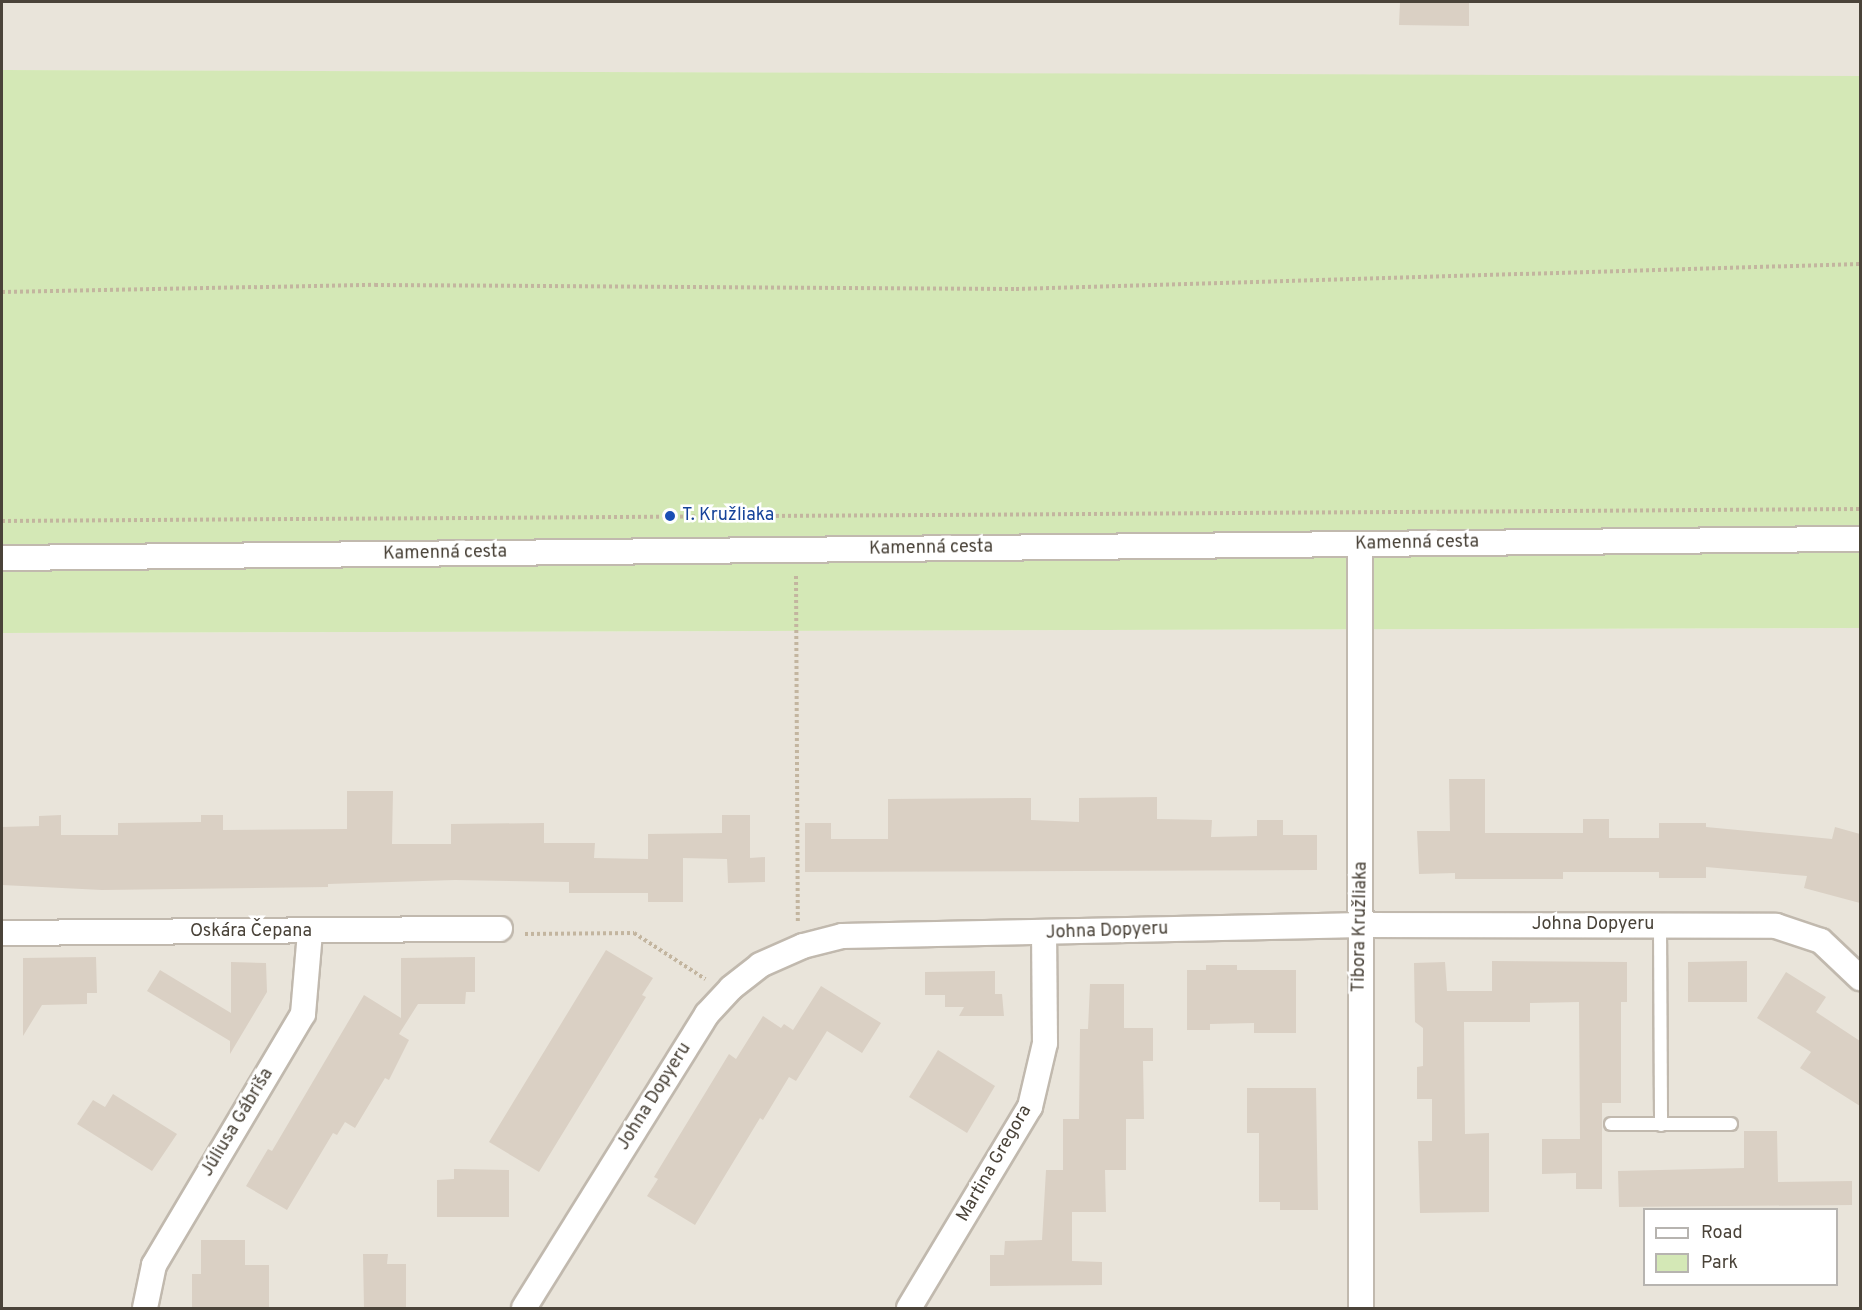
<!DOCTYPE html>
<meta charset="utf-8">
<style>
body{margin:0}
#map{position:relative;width:1862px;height:1310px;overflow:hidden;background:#f5f2ec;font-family:Overpass,sans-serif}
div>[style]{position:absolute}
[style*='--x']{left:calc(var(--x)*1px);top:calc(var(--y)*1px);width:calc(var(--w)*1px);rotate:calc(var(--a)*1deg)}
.residential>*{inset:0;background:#e9e4da}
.green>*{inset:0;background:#d4e8b6}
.building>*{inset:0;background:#dad0c4}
.path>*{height:4px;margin-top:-2px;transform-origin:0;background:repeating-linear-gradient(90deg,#c3b59f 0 3px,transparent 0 6px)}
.roads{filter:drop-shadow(2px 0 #c1b9ae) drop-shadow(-2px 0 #c1b9ae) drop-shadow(0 2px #c1b9ae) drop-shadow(0 -2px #c1b9ae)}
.service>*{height:12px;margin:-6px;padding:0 6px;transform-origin:6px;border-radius:6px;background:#fff}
.minor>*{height:24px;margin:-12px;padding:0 12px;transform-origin:12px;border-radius:12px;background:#fff}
.dots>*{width:16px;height:16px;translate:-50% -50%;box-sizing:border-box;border:3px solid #fff;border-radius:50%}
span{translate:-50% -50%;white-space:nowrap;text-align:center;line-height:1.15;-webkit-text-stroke:5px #fff;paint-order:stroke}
.transit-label{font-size:18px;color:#164399}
.left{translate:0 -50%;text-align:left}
.street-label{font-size:18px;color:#4a4339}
.frame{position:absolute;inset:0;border:3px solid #4a4339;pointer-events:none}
.legend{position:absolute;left:1643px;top:1208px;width:195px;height:78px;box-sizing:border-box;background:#fff;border:2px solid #b7b4b0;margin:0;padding:8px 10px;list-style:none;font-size:18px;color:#4a4339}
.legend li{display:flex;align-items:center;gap:12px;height:30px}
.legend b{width:30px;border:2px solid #b7b4b0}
</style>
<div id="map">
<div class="residential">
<i style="clip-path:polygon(2px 2px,1860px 2px,1860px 77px,2px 70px)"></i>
<i style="clip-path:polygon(evenodd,1860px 628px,1860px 1308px,2px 1308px,2px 633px,1860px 628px,1644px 1210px,1836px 1210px,1836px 1284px,1644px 1284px,1644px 1210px)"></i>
</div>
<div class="green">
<i style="clip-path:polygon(2px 70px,1860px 76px,1860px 628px,2px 633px)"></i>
</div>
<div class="building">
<i style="clip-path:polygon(1400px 2px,1469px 2px,1469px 26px,1399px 25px)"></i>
<i style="clip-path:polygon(1449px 779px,1485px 779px,1485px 833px,1583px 833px,1583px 819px,1609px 819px,1609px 838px,1659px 838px,1659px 823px,1706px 823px,1706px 827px,1832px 839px,1835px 827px,1860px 834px,1860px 903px,1804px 888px,1807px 876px,1706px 867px,1706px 878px,1659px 878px,1659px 872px,1563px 872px,1563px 879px,1455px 879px,1455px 873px,1419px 874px,1417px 831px,1450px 831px)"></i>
<i style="clip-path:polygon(347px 791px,393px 791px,392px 844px,451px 844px,451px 824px,544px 823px,544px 843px,595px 843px,594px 858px,648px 859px,648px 834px,722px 833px,722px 815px,750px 815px,750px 858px,765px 857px,765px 882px,728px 883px,727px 859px,683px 858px,683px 902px,648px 902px,648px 893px,569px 893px,569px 882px,455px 880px,328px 884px,328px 887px,102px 890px,2px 885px,2px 827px,39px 826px,39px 816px,61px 815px,61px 835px,118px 835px,118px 823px,201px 822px,201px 815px,223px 815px,223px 830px,347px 829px)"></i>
<i style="clip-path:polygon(1157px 797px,1157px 819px,1212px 820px,1211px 837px,1257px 836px,1257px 820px,1283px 820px,1283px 835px,1317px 835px,1317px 870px,805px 872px,805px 823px,831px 823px,831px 839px,888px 839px,888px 799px,1031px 798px,1031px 820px,1079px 822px,1079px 798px)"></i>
<i style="clip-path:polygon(606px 950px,653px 978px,642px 995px,646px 997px,539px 1172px,489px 1142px)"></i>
<i style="clip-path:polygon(96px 957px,97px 993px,87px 993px,87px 1004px,42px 1005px,23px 1036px,23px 958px)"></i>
<i style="clip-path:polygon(475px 957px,475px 992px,466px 992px,465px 1004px,418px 1004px,399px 1034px,409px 1040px,389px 1080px,385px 1078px,355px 1128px,345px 1122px,337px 1135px,333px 1133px,287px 1210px,246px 1186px,268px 1149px,272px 1151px,364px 995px,401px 1018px,401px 958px)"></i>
<i style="clip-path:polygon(1492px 961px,1627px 962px,1627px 1002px,1621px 1002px,1621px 1103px,1602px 1103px,1602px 1189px,1576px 1189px,1576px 1173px,1542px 1174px,1542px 1139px,1580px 1139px,1579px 1002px,1530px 1003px,1530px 1022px,1464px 1022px,1465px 1134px,1489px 1133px,1489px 1212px,1420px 1213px,1418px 1141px,1432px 1141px,1432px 1099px,1417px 1099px,1417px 1067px,1423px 1066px,1423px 1028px,1415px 1022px,1414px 963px,1445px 962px,1447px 991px,1492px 991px)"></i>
<i style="clip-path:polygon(1747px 961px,1747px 1002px,1688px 1002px,1688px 962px)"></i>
<i style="clip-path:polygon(231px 962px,266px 963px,267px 992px,230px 1054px,230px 1041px,147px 991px,160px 970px,231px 1013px)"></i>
<i style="clip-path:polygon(1206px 965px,1237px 965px,1237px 970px,1296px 970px,1296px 1033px,1254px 1033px,1254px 1023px,1210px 1024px,1210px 1030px,1187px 1030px,1187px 970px,1206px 970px)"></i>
<i style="clip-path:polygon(995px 971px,995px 994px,1002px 994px,1004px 1016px,959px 1016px,964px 1007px,945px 1007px,945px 995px,925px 995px,925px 972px)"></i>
<i style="clip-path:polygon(1786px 972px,1826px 997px,1816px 1012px,1860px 1041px,1860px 1106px,1800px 1068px,1811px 1052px,1757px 1018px)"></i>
<i style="clip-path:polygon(1090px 984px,1124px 984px,1124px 1028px,1153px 1028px,1153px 1061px,1143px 1061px,1144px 1119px,1126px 1119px,1126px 1170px,1105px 1170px,1106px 1212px,1072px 1212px,1072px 1261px,1102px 1262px,1102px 1285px,990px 1286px,990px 1255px,1004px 1255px,1005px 1241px,1042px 1240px,1046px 1170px,1063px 1170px,1063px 1119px,1079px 1119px,1080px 1029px,1088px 1029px)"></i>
<i style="clip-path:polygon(821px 986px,881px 1023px,862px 1053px,827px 1031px,796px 1081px,789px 1077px,763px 1120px,760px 1118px,695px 1225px,647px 1196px,658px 1179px,654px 1177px,729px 1054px,736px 1059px,763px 1016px,781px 1028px,784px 1024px,793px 1030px)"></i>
<i style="clip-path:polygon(938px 1050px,995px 1086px,967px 1133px,909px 1097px)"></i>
<i style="clip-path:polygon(1247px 1088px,1316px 1088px,1318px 1210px,1280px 1210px,1280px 1202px,1259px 1202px,1259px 1133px,1247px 1133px)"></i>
<i style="clip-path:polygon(113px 1094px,177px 1134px,152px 1171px,77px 1124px,93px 1100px,105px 1107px)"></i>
<i style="clip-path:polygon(1744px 1131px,1777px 1131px,1778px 1182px,1852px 1181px,1852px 1205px,1619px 1207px,1618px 1171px,1744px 1168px)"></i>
<i style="clip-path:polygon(454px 1169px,509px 1170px,509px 1217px,437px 1217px,437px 1180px,454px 1179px)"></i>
<i style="clip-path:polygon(201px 1240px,245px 1240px,245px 1265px,269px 1265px,269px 1308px,192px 1308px,192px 1274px,201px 1274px)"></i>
<i style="clip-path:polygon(363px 1254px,388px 1254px,387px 1264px,406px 1264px,406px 1308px,364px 1308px)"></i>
</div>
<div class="path">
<i style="--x:2;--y:292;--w:373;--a:-1.1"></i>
<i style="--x:375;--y:285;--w:641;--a:0.36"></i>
<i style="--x:1016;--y:289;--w:844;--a:-1.7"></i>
<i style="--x:2;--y:521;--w:1858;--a:-0.37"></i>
<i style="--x:796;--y:576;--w:347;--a:89.7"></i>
<i style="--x:525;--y:934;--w:109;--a:-0.5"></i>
<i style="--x:634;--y:933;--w:85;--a:32.9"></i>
</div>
<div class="roads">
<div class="service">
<i style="--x:1660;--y:925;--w:200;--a:89.7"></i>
<i style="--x:1611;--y:1124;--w:120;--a:0"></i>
</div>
<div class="minor">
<i style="--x:1360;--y:545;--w:763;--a:89.92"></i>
<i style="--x:2;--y:558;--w:1858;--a:-0.59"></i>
<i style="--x:2;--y:933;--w:498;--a:-0.5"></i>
<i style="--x:145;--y:1308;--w:44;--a:-78.2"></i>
<i style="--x:154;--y:1265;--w:292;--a:-59.3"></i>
<i style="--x:303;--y:1014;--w:82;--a:-85.1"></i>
<i style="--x:524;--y:1308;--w:346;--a:-58.1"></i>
<i style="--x:707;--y:1014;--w:35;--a:-47"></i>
<i style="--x:731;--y:988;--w:37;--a:-38"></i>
<i style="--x:760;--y:965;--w:47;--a:-23.8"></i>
<i style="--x:803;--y:946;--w:40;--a:-14.4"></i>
<i style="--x:842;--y:936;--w:520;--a:-1.21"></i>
<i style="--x:1362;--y:925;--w:414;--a:0.1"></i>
<i style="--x:1776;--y:926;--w:47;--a:18.4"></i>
<i style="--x:1821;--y:941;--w:54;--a:43.5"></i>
<i style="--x:909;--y:1308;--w:235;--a:-59"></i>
<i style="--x:1030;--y:1107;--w:66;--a:-76.8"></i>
<i style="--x:1045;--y:1043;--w:109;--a:-90.5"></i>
</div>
</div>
<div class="dots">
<i style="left:670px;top:516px;background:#1a4fb4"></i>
</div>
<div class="transit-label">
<span class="left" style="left:682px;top:516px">T. Kružliaka</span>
</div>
<div class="street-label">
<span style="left:1417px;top:544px;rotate:-1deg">Kamenná cesta</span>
<span style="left:931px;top:549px;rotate:-1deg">Kamenná cesta</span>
<span style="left:445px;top:554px;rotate:-1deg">Kamenná cesta</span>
<span style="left:1593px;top:925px">Johna Dopyeru</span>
<span style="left:1361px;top:927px;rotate:-89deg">Tibora Kružliaka</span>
<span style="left:251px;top:932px">Oskára Čepana</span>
<span style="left:1107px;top:932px;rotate:-2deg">Johna Dopyeru</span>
<span style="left:655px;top:1097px;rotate:-58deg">Johna Dopyeru</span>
<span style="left:238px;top:1123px;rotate:-59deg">Júliusa Gábriša</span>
<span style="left:995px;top:1164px;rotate:-60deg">Martina Gregora</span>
</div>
<div class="frame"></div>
<ul class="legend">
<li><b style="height:8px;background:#fff"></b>Road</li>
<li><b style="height:16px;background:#d4e8b6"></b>Park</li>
</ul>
</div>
